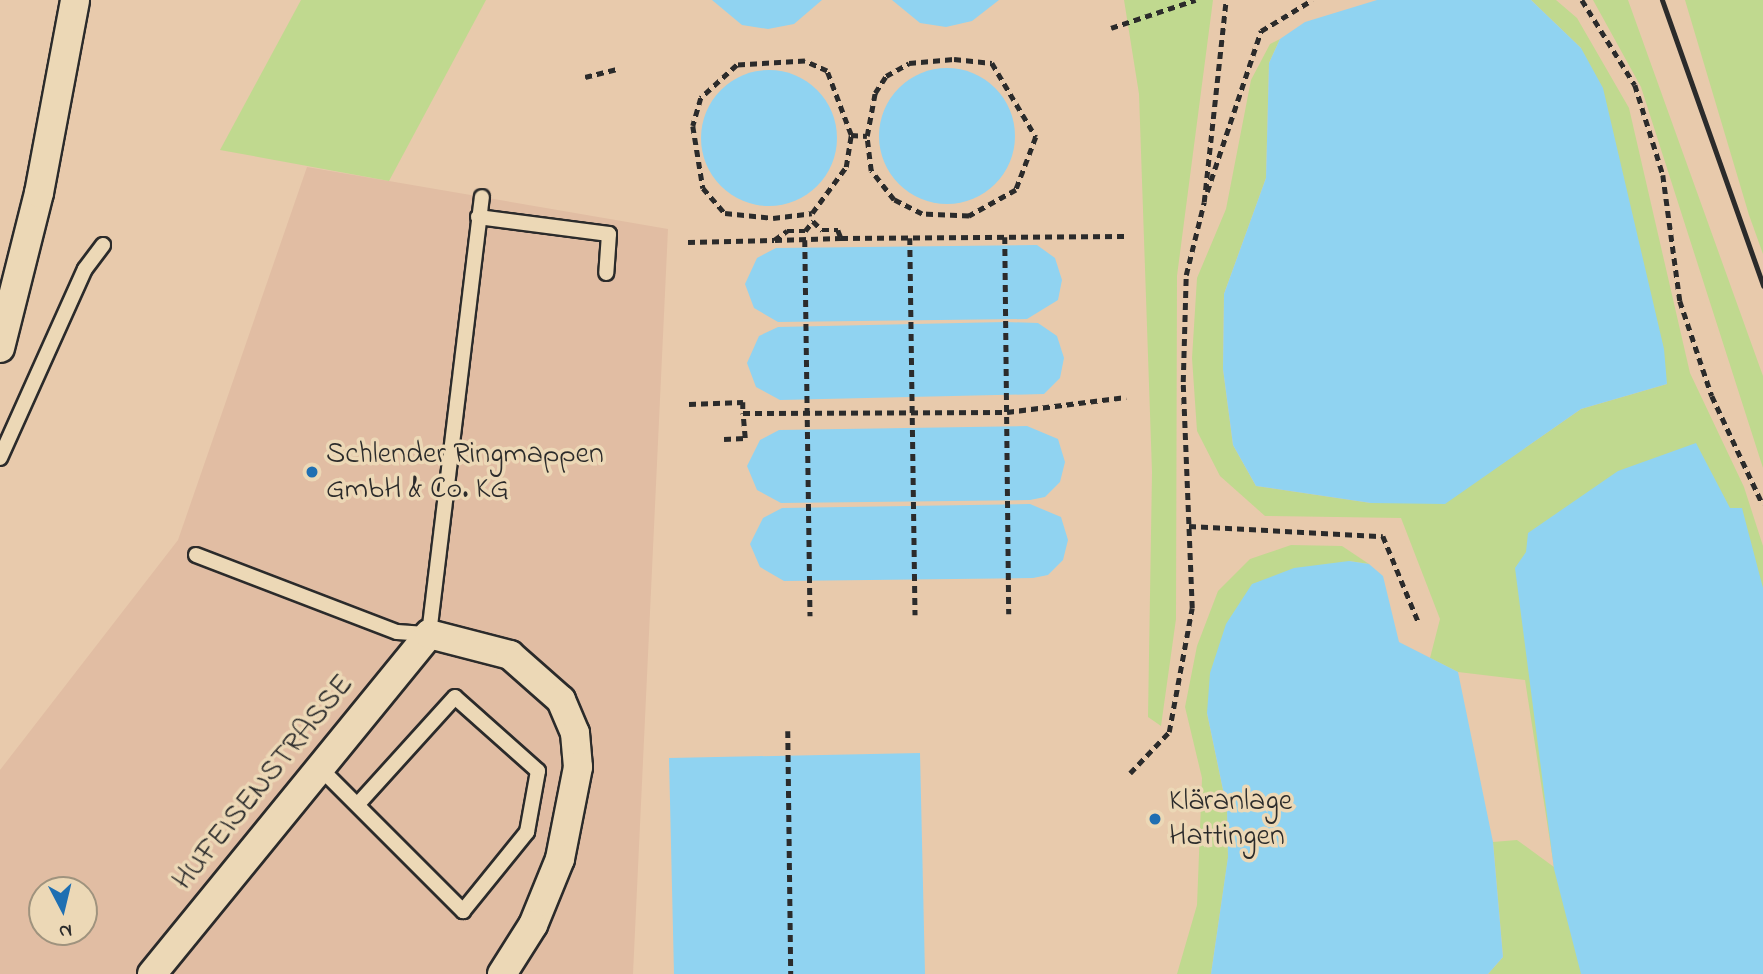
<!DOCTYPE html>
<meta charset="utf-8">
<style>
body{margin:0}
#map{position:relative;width:1763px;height:974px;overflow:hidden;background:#e8caac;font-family:"Indie Flower",sans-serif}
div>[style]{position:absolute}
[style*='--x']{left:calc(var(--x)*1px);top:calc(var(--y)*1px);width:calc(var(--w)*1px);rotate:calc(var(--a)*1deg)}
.built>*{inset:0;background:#e1bda3}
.green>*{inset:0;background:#c0d98f}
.water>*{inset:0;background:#90d3f1}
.round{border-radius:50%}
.path>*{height:4.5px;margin-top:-2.25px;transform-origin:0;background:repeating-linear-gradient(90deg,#2b2b2b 0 7px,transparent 0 12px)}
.roads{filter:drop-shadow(2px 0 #2b2b2b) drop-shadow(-2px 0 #2b2b2b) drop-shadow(0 2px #2b2b2b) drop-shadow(0 -2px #2b2b2b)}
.lane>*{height:14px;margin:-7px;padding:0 7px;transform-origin:7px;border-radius:7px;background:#ecd8b6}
.street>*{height:28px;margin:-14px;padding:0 14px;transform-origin:14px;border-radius:14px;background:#ecd8b6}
.rail>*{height:5px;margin:-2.5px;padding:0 2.5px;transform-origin:2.5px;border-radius:2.5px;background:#2b2b2b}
.dots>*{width:19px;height:19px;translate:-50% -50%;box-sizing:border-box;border:4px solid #ecd8b6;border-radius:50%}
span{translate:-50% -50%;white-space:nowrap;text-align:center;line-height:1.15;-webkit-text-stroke:7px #ecd8b6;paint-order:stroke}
.poi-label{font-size:30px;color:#2b2b2b}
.left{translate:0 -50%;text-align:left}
.street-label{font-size:30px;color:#2b2b2b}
.north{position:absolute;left:28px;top:876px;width:70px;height:70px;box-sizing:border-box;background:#ecd8b6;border:2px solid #9f937e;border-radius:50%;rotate:173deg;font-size:19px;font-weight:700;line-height:28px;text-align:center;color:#2b2b2b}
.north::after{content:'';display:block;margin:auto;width:24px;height:32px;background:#1f6fb2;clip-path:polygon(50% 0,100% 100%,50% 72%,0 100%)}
</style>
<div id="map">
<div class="built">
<i style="clip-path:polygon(evenodd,307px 167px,668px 229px,633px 974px,0 974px,0 770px,178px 540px,307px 167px,42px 890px,84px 890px,84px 932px,42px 932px,42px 890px)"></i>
</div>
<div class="green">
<i style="clip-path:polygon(301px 0,486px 0,389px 181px,220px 150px)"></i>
<i style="clip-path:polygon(1124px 0,1213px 0,1177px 276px,1176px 619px,1161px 726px,1148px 717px,1152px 472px,1139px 94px)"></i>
<i style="clip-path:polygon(1531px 0,1556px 0,1577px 18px,1629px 108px,1690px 373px,1744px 487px,1763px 546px,1763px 974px,1488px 974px,1503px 957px,1493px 842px,1517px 840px,1554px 867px,1525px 680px,1458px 672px,1430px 658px,1440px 619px,1401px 518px,1265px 516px,1220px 476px,1197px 431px,1192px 358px,1197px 278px,1226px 209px,1251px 80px,1270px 44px,1280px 39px,1269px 63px,1266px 178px,1224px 294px,1223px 369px,1233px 445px,1256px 486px,1371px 503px,1445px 503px,1581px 409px,1667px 384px,1581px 48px)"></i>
<i style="clip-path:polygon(1593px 0,1628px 0,1763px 376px,1763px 468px,1641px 87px)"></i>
<i style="clip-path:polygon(1685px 0,1763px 0,1763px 254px,1749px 215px)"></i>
<i style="clip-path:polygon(1291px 545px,1342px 546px,1369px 564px,1349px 561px,1207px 713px,1227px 809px,1228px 858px,1211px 974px,1177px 974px,1197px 905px,1202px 778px,1185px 707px,1197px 646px,1218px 591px,1250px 559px)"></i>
</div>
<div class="water">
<i style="clip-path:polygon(712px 0,822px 0,794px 24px,768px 29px,742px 25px)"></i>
<i style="clip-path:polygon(892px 0,999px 0,972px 21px,946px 27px,920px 23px)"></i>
<i style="clip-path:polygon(1377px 0,1531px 0,1581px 48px,1603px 88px,1664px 349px,1667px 384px,1581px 409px,1445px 504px,1371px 503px,1256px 486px,1233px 445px,1223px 369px,1224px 294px,1266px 178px,1269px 63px,1280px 39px,1305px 22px)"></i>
<i class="round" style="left:879px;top:68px;width:136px;height:136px"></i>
<i class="round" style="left:701px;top:70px;width:136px;height:136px"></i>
<i style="clip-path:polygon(1037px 245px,1055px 258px,1062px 280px,1058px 300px,1027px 319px,778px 322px,754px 308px,745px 284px,757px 258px,776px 248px)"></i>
<i style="clip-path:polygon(1006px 322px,1038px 323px,1057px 336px,1064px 358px,1060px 378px,1044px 394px,780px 400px,756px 387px,747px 363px,759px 336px,778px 327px)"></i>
<i style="clip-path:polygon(1027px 426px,1058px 439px,1065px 462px,1060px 482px,1045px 497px,1030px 500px,781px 503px,757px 490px,747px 466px,760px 440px,779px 430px)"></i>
<i style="clip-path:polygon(1696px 443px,1730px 508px,1742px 508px,1763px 588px,1763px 974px,1581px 974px,1554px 869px,1515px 568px,1526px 552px,1528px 533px,1618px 471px)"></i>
<i style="clip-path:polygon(1030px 504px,1061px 517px,1068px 540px,1063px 560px,1048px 575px,1033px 578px,784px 581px,760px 567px,750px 544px,763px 518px,782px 508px)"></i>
<i style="clip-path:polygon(1349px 561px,1369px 564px,1383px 576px,1399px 642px,1458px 672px,1493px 842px,1503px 957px,1488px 974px,1211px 974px,1228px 857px,1227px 809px,1207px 713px,1210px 673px,1226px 624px,1252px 584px,1294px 568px)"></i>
<i style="clip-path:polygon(920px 753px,925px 974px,674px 974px,669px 758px)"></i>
</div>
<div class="path">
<i style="--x:1582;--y:0;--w:100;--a:58.1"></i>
<i style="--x:1635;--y:85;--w:94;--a:72.7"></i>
<i style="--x:1663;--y:175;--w:127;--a:82.3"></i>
<i style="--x:1680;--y:301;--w:100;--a:71.4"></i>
<i style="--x:1712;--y:396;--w:120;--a:64.9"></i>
<i style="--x:1111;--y:28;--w:89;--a:-18.4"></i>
<i style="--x:954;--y:59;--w:38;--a:6"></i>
<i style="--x:992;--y:63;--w:86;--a:59.3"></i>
<i style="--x:1036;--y:137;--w:57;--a:110.7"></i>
<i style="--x:1016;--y:190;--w:54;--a:151"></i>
<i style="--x:969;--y:216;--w:47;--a:-177.6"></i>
<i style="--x:922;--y:214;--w:31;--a:-153"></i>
<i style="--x:894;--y:200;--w:37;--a:-128"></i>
<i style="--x:871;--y:171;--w:35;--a:-97"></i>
<i style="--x:867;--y:136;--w:44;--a:-79.5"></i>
<i style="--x:875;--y:93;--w:20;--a:-57"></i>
<i style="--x:886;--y:76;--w:26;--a:-29"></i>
<i style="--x:909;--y:63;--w:45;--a:-5.1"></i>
<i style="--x:585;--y:77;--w:34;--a:-14"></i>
<i style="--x:851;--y:135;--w:68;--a:-110.6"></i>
<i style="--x:827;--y:71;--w:24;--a:-156"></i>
<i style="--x:805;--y:61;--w:68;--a:176.6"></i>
<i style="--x:737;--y:65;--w:49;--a:137.5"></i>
<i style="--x:701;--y:98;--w:29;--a:106"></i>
<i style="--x:693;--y:126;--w:63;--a:80.8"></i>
<i style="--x:703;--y:188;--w:33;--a:49"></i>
<i style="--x:725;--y:213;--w:48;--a:5.9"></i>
<i style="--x:773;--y:218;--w:39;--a:-7"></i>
<i style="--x:812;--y:213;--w:57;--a:-53.5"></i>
<i style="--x:846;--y:167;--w:32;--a:-81"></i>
<i style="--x:851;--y:135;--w:16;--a:4"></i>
<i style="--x:1207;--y:192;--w:170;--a:-71.5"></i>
<i style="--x:1261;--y:31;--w:60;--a:-31.3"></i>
<i style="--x:1005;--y:237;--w:377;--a:89.4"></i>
<i style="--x:910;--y:238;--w:377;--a:89.2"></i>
<i style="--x:775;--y:240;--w:66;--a:-1.7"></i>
<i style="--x:805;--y:240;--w:376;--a:89.2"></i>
<i style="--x:688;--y:242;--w:86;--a:-1.3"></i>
<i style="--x:774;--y:240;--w:16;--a:-35"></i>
<i style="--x:787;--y:231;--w:18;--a:0"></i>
<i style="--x:805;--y:231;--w:13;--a:-51"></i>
<i style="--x:813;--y:221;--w:13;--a:45"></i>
<i style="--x:822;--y:230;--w:16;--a:0"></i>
<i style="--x:838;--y:230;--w:9;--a:69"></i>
<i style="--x:841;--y:238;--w:283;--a:-0.4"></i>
<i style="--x:689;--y:404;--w:54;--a:-2.1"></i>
<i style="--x:743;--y:402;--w:11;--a:90"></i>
<i style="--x:743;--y:413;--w:264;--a:-0.2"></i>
<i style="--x:1007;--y:412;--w:120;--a:-7.2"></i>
<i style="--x:724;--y:439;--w:21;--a:-3"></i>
<i style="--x:745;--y:438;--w:25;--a:-95"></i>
<i style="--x:1189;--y:526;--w:194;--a:3"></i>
<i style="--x:1383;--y:536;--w:92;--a:67.6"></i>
<i style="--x:788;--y:731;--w:243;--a:89.3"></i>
<i style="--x:1130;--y:773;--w:57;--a:-46.4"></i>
<i style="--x:1169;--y:732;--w:126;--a:-79.5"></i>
<i style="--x:1192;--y:608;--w:226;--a:-92.3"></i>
<i style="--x:1183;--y:382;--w:107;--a:-88.4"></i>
<i style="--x:1186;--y:275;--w:75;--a:-76.1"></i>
<i style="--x:1204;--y:202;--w:203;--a:-83.8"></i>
</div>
<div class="roads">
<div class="lane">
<i style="--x:478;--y:217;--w:132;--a:7.4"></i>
<i style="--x:609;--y:234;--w:39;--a:94"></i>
<i style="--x:0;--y:458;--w:207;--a:-65.8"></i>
<i style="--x:85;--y:269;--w:30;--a:-53"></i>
<i style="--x:196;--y:555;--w:215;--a:21"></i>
<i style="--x:397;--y:632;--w:32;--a:4"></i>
<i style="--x:429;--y:634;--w:440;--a:-83.1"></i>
<i style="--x:319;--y:767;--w:204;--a:45"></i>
<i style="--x:463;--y:911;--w:102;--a:-51"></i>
<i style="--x:527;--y:832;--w:62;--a:-79.8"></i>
<i style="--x:538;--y:771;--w:111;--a:-138.3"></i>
<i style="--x:455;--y:697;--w:144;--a:132.2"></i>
</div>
<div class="street">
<i style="--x:0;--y:348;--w:160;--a:-75.9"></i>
<i style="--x:39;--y:193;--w:196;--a:-79.4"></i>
<i style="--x:152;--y:974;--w:439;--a:-50.8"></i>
<i style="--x:429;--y:634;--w:84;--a:14.5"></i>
<i style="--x:510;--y:655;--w:68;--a:41.4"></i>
<i style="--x:561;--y:700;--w:36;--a:67"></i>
<i style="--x:575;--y:733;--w:34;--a:85"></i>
<i style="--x:578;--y:767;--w:94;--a:101.1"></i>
<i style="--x:560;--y:859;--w:71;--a:112.2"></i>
<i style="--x:533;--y:925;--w:58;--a:122.3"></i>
</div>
</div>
<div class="rail">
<i style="--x:1662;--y:0;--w:303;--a:70.5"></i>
</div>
<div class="dots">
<i style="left:312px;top:472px;background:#1f6fb2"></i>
<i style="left:1155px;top:819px;background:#1f6fb2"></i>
</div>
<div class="poi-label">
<span class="left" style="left:326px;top:472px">Schlender Ringmappen<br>GmbH &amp; Co. KG</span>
<span class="left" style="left:1169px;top:819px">Kläranlage<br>Hattingen</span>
</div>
<div class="street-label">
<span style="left:264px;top:783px;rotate:-51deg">HUFEISENSTRASSE</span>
</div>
<div class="north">N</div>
</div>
